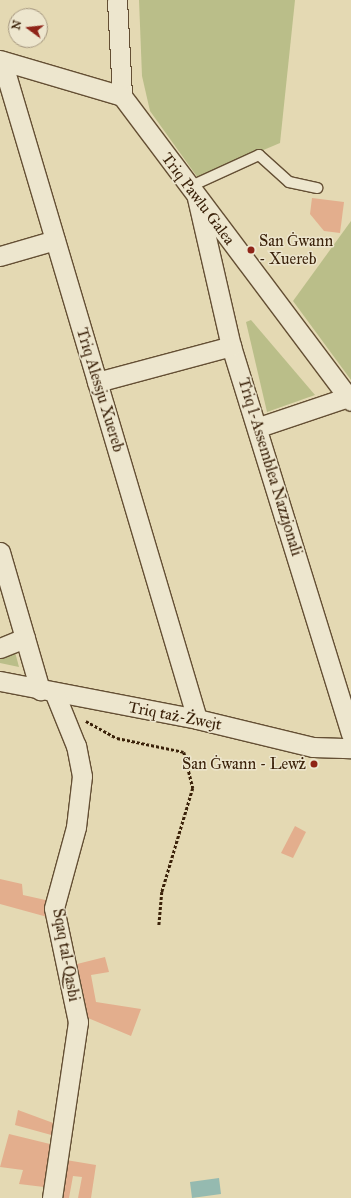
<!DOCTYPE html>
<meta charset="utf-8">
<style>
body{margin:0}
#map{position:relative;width:351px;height:1198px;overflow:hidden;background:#e4d9b3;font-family:"IM FELL Great Primer",serif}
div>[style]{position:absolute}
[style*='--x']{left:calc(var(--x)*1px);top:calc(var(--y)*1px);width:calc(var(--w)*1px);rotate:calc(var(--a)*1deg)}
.green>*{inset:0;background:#babe89}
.water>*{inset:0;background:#95bab0}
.building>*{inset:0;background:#e3ae8d}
.path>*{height:2.5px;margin-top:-1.25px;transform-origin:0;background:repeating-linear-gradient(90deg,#3a2109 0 3px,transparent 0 5px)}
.roads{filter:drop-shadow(1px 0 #644f34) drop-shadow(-1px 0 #644f34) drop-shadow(0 1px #644f34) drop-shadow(0 -1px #644f34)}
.lane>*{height:10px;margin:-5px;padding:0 5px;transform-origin:5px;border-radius:5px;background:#ede6ce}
.street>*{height:19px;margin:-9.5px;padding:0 9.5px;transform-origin:9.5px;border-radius:9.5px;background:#ede6ce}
.dots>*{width:11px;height:11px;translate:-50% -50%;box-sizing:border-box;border:2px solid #ede6ce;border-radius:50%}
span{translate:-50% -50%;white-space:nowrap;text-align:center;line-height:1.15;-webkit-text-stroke:3px #ede6ce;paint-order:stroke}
.street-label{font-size:16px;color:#3a2109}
.poi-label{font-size:16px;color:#3a2109}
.left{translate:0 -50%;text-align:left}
.right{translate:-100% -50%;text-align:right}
.north{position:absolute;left:8px;top:8px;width:40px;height:40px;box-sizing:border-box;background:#ede6ce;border:1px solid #a5977f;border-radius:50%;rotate:285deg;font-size:11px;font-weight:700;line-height:16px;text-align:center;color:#3a2109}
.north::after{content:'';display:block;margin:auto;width:14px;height:18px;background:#8f2418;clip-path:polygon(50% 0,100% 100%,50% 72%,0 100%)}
</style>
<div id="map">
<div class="green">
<i style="clip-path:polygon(139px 0,295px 0,280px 143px,198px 178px,150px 111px,142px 76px)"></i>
<i style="clip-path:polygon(351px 221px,351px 380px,293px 301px)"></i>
<i style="clip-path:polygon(251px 320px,315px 395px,267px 412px,246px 322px)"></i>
<i style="clip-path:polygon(15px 652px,19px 667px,0 663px,0 656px)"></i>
</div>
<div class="water">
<i style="clip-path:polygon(219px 1178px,221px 1194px,192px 1198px,190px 1182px)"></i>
</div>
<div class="building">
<i style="clip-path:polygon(312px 198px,344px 202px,340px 233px,324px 231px,310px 214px)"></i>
<i style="clip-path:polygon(295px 826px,306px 832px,293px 858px,281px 853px)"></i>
<i style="clip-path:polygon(0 879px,22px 884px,23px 895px,50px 901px,51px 918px,0 904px)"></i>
<i style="clip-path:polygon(105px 957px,109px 972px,91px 975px,96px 1002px,141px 1009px,131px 1036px,88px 1018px,77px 964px)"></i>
<i style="clip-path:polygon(18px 1110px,56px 1124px,55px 1136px,15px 1125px)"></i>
<i style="clip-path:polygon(9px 1134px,50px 1144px,44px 1187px,19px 1184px,23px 1170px,0 1167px)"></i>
<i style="clip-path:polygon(66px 1160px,96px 1165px,91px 1198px,78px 1198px,82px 1177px,73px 1176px,69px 1198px,57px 1198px)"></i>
</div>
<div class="path">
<i style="--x:86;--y:721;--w:35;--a:29"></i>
<i style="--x:117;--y:738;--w:68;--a:11.8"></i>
<i style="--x:184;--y:752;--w:37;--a:76"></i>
<i style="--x:193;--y:788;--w:109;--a:106.6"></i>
<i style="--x:162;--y:892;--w:33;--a:95"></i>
</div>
<div class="roads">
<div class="lane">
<i style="--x:189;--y:187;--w:77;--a:-24.6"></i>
<i style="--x:259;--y:155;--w:40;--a:42"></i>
<i style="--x:289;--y:182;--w:29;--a:12"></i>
</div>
<div class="street">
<i style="--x:117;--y:0;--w:96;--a:87"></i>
<i style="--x:122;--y:96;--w:381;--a:53.1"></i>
<i style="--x:0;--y:60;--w:127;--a:16.4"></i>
<i style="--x:2;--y:61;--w:686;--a:73.49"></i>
<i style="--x:197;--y:198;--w:152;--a:77.1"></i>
<i style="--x:231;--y:346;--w:406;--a:72.8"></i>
<i style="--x:0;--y:256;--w:57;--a:-16.2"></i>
<i style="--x:97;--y:382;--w:139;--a:-15"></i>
<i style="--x:259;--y:427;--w:94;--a:-18.6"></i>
<i style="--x:0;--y:552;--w:144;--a:73.8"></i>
<i style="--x:0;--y:648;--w:27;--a:-22"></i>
<i style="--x:0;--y:681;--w:201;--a:10.9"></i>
<i style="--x:197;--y:719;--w:119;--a:13.6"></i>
<i style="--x:313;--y:747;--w:38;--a:2"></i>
<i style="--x:52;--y:1198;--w:178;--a:-81.6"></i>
<i style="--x:78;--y:1022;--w:116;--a:-101.9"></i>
<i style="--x:54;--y:908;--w:84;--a:-74.8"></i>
<i style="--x:76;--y:827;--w:51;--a:-83.3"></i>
<i style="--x:82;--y:776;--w:31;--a:-101"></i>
<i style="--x:76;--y:746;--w:56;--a:-112"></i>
</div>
</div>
<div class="dots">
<i style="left:251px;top:250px;background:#8f2418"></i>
<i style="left:314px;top:764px;background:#8f2418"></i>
</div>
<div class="street-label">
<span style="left:198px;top:199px;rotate:53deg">Triq Pawlu Galea</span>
<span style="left:100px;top:390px;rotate:73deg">Triq Alessju Xuereb</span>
<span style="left:270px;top:467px;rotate:73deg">Triq l-Assemblea Nazzjonali</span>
<span style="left:175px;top:716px;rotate:11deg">Triq taż-Żwejt</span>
<span style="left:66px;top:955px;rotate:80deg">Sqaq tal-Qasbi</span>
</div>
<div class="poi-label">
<span class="left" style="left:259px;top:250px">San Ġwann<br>- Xuereb</span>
<span class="right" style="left:306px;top:764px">San Ġwann - Lewż</span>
</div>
<div class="north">N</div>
</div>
